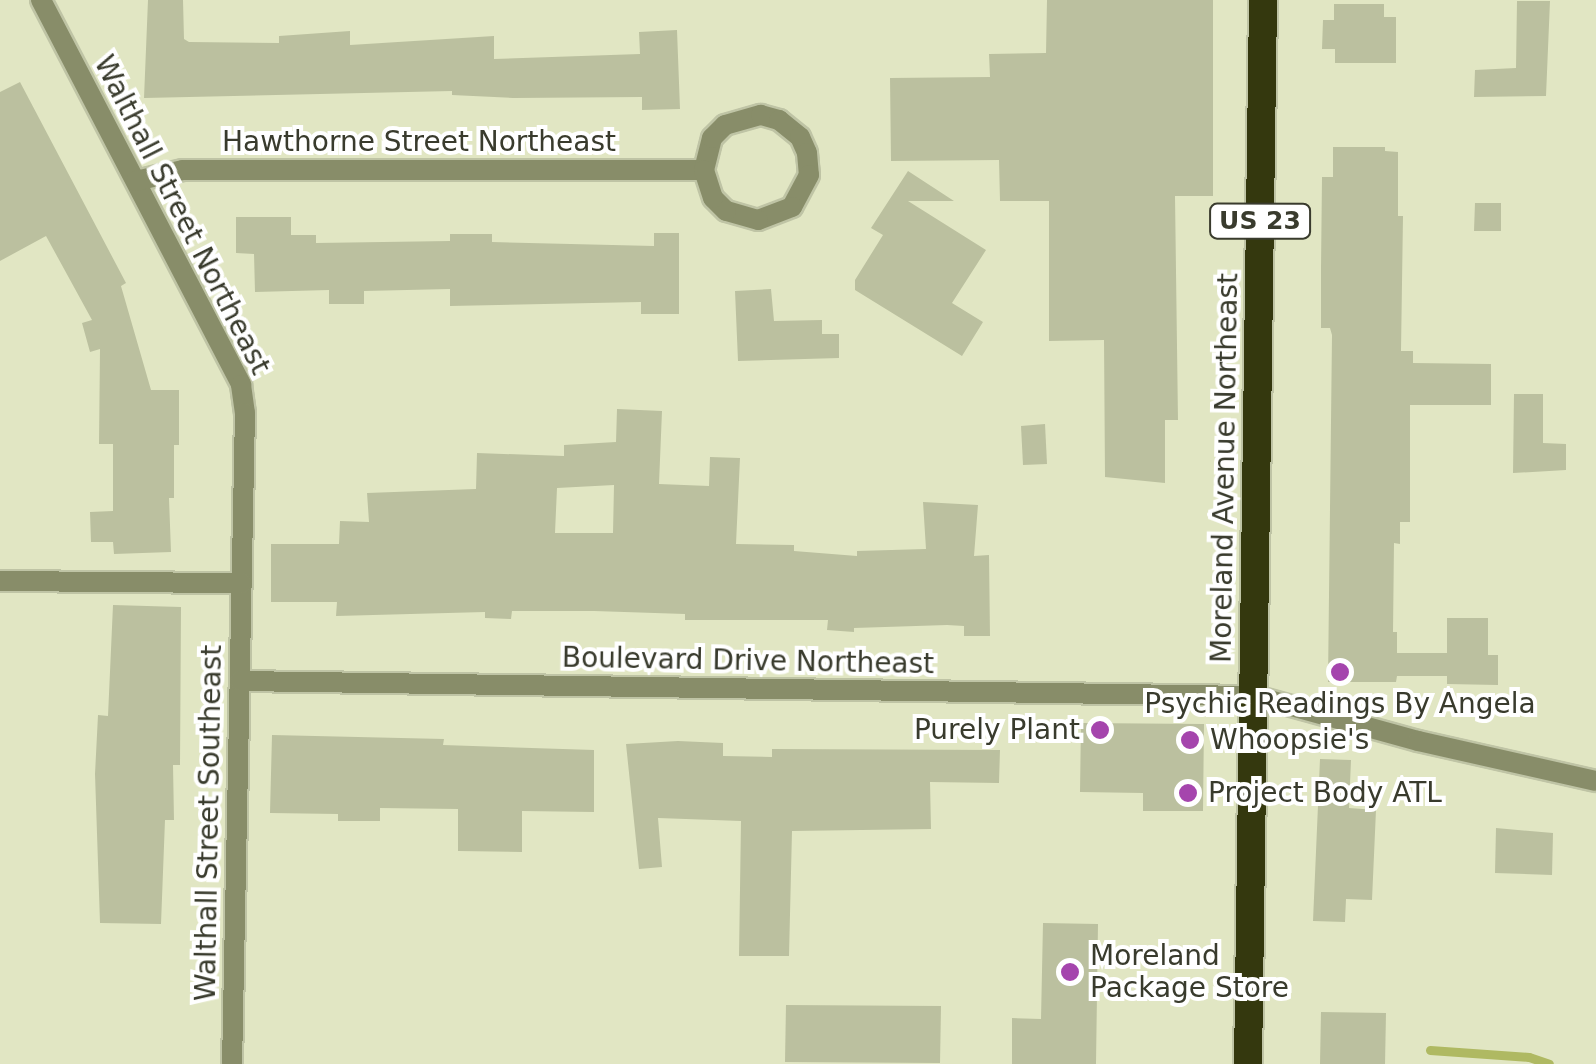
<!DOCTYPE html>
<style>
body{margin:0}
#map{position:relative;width:1596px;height:1064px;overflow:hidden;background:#e1e6c3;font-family:"DejaVu Sans",sans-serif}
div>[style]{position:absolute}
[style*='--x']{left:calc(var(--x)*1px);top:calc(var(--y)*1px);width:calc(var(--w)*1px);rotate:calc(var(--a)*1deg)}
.stream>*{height:9px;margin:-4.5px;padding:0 4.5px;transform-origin:4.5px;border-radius:4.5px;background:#afb962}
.building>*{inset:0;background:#bbc09f}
.roads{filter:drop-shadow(2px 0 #bfc4a5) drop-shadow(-2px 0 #bfc4a5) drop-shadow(0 2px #bfc4a5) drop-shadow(0 -2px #bfc4a5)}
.minor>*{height:20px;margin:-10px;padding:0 10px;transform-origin:10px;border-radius:10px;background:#888d69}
.tertiary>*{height:20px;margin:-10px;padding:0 10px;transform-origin:10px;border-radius:10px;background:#888d69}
.trunk>*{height:28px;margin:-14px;padding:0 14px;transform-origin:14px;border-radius:14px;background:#34380e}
.dots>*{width:28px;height:28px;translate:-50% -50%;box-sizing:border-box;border:5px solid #fff;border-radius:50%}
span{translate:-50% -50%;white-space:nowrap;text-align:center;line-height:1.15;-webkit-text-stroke:8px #fff;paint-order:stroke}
.shield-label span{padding:2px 8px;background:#fff;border:2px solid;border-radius:8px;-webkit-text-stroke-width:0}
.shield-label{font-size:25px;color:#393b2d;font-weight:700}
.street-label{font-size:28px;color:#393b2d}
.poi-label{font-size:28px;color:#393b2d}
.right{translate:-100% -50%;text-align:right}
.left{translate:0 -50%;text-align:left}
</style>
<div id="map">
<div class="stream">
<i style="--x:1430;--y:1050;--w:99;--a:4"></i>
<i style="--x:1529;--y:1057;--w:21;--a:19"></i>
</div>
<div class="building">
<i style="clip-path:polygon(148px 0,183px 0,184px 39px,189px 42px,279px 43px,279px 36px,350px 31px,350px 45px,494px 36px,494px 59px,640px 54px,639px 32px,677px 30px,680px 109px,642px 110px,642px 97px,513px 98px,452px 95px,452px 91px,144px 98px)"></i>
<i style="clip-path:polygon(1047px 0,1213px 0,1213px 196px,1175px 196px,1178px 420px,1165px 420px,1165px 483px,1105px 477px,1104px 340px,1049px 341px,1049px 201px,1000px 201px,999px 160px,891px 161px,890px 78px,990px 77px,989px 54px,1046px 53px)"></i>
<i style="clip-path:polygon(1517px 1px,1550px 1px,1546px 96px,1474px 97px,1475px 70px,1516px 68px)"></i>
<i style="clip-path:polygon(1334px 4px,1384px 4px,1384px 17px,1396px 17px,1396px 63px,1335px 63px,1335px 49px,1322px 49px,1323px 20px,1334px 20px)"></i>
<i style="clip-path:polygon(20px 82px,126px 283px,121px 286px,151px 390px,179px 390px,179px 445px,174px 445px,174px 498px,169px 498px,171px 552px,114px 554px,113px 542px,91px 542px,90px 512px,113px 511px,113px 444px,99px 444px,100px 349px,90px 352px,82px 323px,92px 320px,46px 236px,0 261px,0 92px)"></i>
<i style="clip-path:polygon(1333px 147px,1385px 147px,1385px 151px,1398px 152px,1398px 216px,1403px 216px,1401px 351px,1413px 351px,1413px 363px,1491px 364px,1491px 405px,1410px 405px,1410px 522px,1400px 522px,1400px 544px,1394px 543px,1393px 632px,1397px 632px,1397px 653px,1447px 653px,1447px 618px,1488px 618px,1488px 655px,1498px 655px,1498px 685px,1447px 684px,1447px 676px,1397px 676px,1396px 682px,1328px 682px,1332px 335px,1330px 328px,1321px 328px,1321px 268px,1322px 177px,1333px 177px)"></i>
<i style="clip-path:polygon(908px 171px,954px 201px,908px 201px,986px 250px,952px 303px,983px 322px,962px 356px,855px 290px,855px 280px,883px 235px,871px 228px)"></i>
<i style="clip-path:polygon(1475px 203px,1501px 203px,1501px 231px,1474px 231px)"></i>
<i style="clip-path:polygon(236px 217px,291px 217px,291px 235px,316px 235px,316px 243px,450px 241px,450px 234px,492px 234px,492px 242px,654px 246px,654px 233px,679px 233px,679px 314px,641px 314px,641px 302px,450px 306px,450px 289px,364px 291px,364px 304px,329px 304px,329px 290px,255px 292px,254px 254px,236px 253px)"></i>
<i style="clip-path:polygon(771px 289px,774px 321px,822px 320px,822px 334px,839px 334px,839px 358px,738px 361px,735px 291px)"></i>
<i style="clip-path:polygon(1514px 394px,1543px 394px,1543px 443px,1566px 444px,1566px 470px,1513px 473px)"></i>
<i style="clip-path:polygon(evenodd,617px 409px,662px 411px,659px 484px,709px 486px,710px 457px,740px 458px,736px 544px,794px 545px,794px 551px,857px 556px,857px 551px,926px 549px,923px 502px,978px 505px,974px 556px,989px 555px,990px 636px,964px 636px,964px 626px,947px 625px,854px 628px,854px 632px,827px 630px,828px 620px,685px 620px,685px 614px,594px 611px,512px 611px,511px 619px,485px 618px,485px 612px,336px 616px,337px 602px,271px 602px,271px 544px,339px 544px,340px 521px,369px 522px,367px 493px,476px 489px,477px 453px,564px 456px,564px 445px,616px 442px,617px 409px,614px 485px,613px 533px,555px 533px,557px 488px,614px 485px)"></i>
<i style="clip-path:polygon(1045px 424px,1047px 464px,1023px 465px,1021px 426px)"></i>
<i style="clip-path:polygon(113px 605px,181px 607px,180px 765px,173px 765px,174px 820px,165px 820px,161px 924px,100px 923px,95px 774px,98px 715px,108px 716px)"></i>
<i style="clip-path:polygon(1081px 723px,1204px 724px,1203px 811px,1143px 811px,1143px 793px,1080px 792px)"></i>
<i style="clip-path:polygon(272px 735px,444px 739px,443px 745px,594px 750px,594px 812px,522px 811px,522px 852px,458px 851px,458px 809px,380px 808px,380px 821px,338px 821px,338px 814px,270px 813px)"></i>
<i style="clip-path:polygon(678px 741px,723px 743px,723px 756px,772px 757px,772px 749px,1000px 750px,999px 783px,930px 782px,931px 829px,792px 831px,789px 956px,739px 956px,741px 821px,658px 818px,662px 867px,639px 869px,626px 744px)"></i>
<i style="clip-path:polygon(1320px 759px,1351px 760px,1349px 808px,1376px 810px,1372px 900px,1346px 899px,1345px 922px,1313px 921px)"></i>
<i style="clip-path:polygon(1496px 828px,1553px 833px,1552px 875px,1495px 873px)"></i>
<i style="clip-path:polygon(1043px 923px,1098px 924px,1096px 1064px,1012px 1064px,1012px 1018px,1041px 1019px)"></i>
<i style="clip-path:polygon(786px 1005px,941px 1006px,940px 1063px,785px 1062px)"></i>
<i style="clip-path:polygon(1321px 1012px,1386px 1013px,1385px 1064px,1320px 1064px)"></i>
</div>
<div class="roads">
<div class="minor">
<i style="--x:41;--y:0;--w:434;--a:62.5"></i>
<i style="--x:241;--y:385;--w:28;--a:82"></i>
<i style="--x:245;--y:413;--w:651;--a:91.14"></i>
<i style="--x:136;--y:181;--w:48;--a:-13.2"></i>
<i style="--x:183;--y:170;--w:521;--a:0"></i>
<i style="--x:704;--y:170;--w:33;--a:-76"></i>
<i style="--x:712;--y:138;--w:18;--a:-45"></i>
<i style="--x:725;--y:125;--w:37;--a:-16"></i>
<i style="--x:761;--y:115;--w:19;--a:16"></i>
<i style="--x:779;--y:120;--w:27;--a:39"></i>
<i style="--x:800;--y:137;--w:17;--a:66"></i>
<i style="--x:807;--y:153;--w:22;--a:85"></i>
<i style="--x:809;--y:175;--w:36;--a:118"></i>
<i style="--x:792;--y:207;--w:36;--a:159"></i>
<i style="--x:758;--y:220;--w:33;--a:-164"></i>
<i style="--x:726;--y:211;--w:18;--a:-135"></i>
<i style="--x:713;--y:198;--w:29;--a:-108"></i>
<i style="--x:0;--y:581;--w:242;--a:0.5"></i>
<i style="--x:240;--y:681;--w:1015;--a:0.85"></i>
</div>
<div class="tertiary">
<i style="--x:1255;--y:696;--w:169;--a:15.4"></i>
<i style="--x:1418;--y:741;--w:182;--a:12.7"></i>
</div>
<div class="trunk">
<i style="--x:1248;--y:1064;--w:1064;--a:-89.19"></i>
</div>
</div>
<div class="dots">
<i style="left:1340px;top:672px;background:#a545ad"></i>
<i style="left:1100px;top:730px;background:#a545ad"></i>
<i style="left:1190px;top:740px;background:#a545ad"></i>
<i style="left:1188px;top:793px;background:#a545ad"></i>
<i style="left:1070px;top:972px;background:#a545ad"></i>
</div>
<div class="shield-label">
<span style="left:1260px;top:221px">US 23</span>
</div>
<div class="street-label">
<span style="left:419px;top:142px">Hawthorne Street Northeast</span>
<span style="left:182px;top:215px;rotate:63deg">Walthall Street Northeast</span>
<span style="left:1225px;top:468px;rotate:-89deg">Moreland Avenue Northeast</span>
<span style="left:748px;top:661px;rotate:1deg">Boulevard Drive Northeast</span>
<span style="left:209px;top:823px;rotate:-89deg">Walthall Street Southeast</span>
</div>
<div class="poi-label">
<span style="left:1340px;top:704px">Psychic Readings By Angela</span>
<span class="right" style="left:1080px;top:730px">Purely Plant</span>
<span class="left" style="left:1210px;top:740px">Whoopsie's</span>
<span class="left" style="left:1208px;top:793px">Project Body ATL</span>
<span class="left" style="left:1090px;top:972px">Moreland<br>Package Store</span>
</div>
</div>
